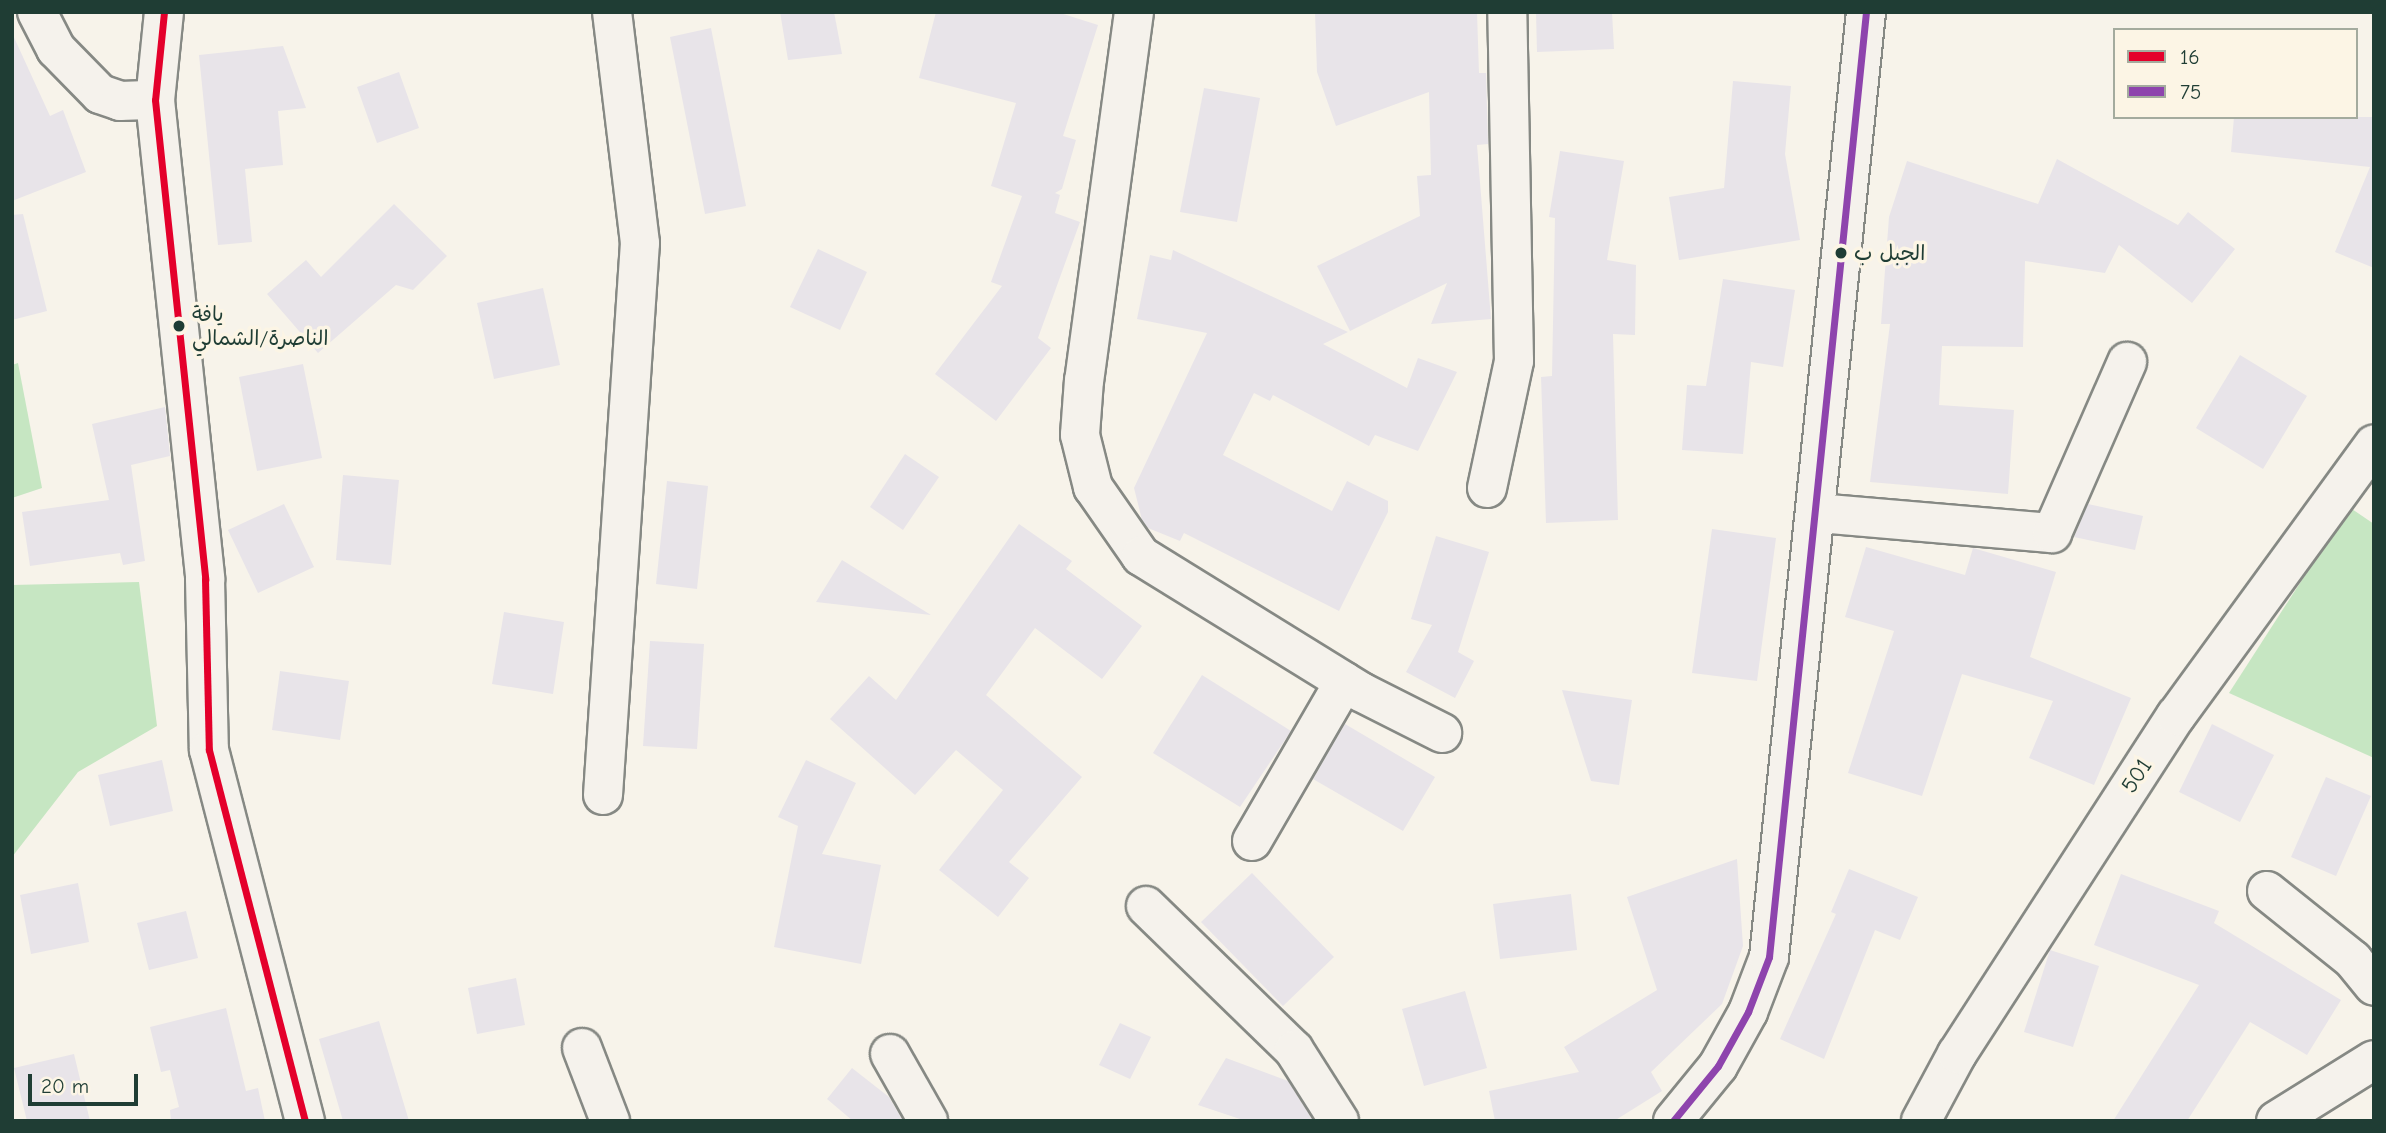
<!DOCTYPE html>
<meta charset="utf-8">
<style>
body{margin:0}
#map{position:relative;width:2386px;height:1133px;overflow:hidden;background:#f7f3ea;font-family:"Comic Neue","Playpen Sans Arabic",sans-serif}
div>[style]{position:absolute}
[style*='--x']{left:calc(var(--x)*1px);top:calc(var(--y)*1px);width:calc(var(--w)*1px);rotate:calc(var(--a)*1deg)}
.green>*{inset:0;background:#c6e6c2}
.building>*{inset:0;background:#e8e4e9}
.roads{filter:drop-shadow(2px 0 #868984) drop-shadow(-2px 0 #868984) drop-shadow(0 2px #868984) drop-shadow(0 -2px #868984)}
.minor>*{height:38px;margin:-19px;padding:0 19px;transform-origin:19px;border-radius:19px;background:#f5f2ec}
.bus-1>*{height:7px;margin:-3.5px;padding:0 3.5px;transform-origin:3.5px;border-radius:3.5px;background:#e4002b}
.bus-2>*{height:7px;margin:-3.5px;padding:0 3.5px;transform-origin:3.5px;border-radius:3.5px;background:#8e44ad}
.dots>*{width:19px;height:19px;translate:-50% -50%;box-sizing:border-box;border:4px solid #fcf5e5;border-radius:50%}
span{translate:-50% -50%;white-space:nowrap;text-align:center;line-height:1.15;-webkit-text-stroke:7px #fcf5e5;paint-order:stroke}
.bus-label{font-size:21px;color:#1f3d34}
.left{translate:0 -50%;text-align:left}
.street-label{font-size:23px;color:#1f3d34}
.frame{position:absolute;inset:0;border:14px solid #1f3d34;pointer-events:none}
.legend{position:absolute;left:2113px;top:28px;width:245px;height:91px;box-sizing:border-box;background:#fcf5e5;border:2px solid #a4ab9e;margin:0;padding:9px 12px;list-style:none;font-size:21px;color:#1f3d34}
.legend li{display:flex;align-items:center;gap:14px;height:35px}
.legend b{width:35px;border:2px solid #a4ab9e}
.scale{position:absolute;left:28px;top:1074px;width:110px;height:32px;box-sizing:border-box;border:4px solid #1f3d34;border-top:0;padding-left:9px;font-size:21px;line-height:24px;white-space:nowrap;color:#1f3d34;-webkit-text-stroke:5px #fcf5e5;paint-order:stroke}
</style>
<div id="map">
<div class="green">
<i style="clip-path:polygon(18px 363px,42px 488px,12px 498px,12px 365px)"></i>
<i style="clip-path:polygon(2349px 507px,2374px 524px,2374px 758px,2229px 693px)"></i>
<i style="clip-path:polygon(139px 582px,157px 726px,78px 772px,12px 857px,12px 585px)"></i>
</div>
<div class="building">
<i style="clip-path:polygon(780px 12px,834px 12px,842px 54px,788px 60px)"></i>
<i style="clip-path:polygon(936px 12px,1057px 12px,1098px 25px,1063px 136px,1076px 140px,1062px 189px,1055px 193px,1060px 195px,1055px 213px,1080px 222px,1038px 338px,1051px 348px,996px 421px,935px 374px,1002px 286px,991px 282px,1022px 196px,991px 186px,1016px 103px,919px 78px)"></i>
<i style="clip-path:polygon(1315px 12px,1477px 12px,1479px 73px,1486px 73px,1488px 144px,1477px 145px,1491px 319px,1431px 324px,1447px 283px,1350px 331px,1317px 266px,1420px 216px,1417px 176px,1431px 175px,1429px 92px,1336px 126px,1317px 72px)"></i>
<i style="clip-path:polygon(1536px 12px,1612px 12px,1614px 49px,1537px 52px)"></i>
<i style="clip-path:polygon(711px 28px,746px 206px,705px 214px,670px 37px)"></i>
<i style="clip-path:polygon(12px 33px,50px 116px,63px 110px,86px 172px,12px 201px)"></i>
<i style="clip-path:polygon(283px 46px,306px 108px,278px 111px,283px 165px,245px 169px,252px 242px,218px 245px,199px 55px)"></i>
<i style="clip-path:polygon(399px 72px,419px 128px,377px 143px,357px 87px)"></i>
<i style="clip-path:polygon(1733px 81px,1791px 86px,1785px 154px,1800px 240px,1679px 260px,1669px 197px,1724px 188px)"></i>
<i style="clip-path:polygon(1204px 88px,1260px 98px,1237px 222px,1180px 212px)"></i>
<i style="clip-path:polygon(2234px 117px,2374px 117px,2374px 268px,2335px 252px,2370px 167px,2231px 152px)"></i>
<i style="clip-path:polygon(1560px 151px,1624px 161px,1607px 260px,1636px 265px,1635px 335px,1613px 334px,1618px 520px,1546px 523px,1541px 377px,1552px 376px,1555px 218px,1549px 217px)"></i>
<i style="clip-path:polygon(2057px 159px,2178px 225px,2188px 212px,2235px 249px,2192px 303px,2119px 245px,2105px 273px,2025px 261px,2023px 347px,1942px 346px,1939px 405px,2014px 410px,2008px 494px,1870px 482px,1890px 324px,1881px 324px,1889px 217px,1907px 161px,2038px 204px)"></i>
<i style="clip-path:polygon(394px 204px,447px 256px,413px 290px,396px 285px,318px 353px,267px 294px,306px 260px,321px 277px)"></i>
<i style="clip-path:polygon(23px 214px,47px 311px,12px 320px,12px 215px)"></i>
<i style="clip-path:polygon(818px 249px,867px 272px,840px 330px,790px 307px)"></i>
<i style="clip-path:polygon(1173px 250px,1348px 332px,1323px 344px,1407px 388px,1418px 358px,1457px 372px,1418px 451px,1375px 435px,1369px 446px,1273px 395px,1270px 401px,1254px 393px,1223px 455px,1332px 511px,1347px 481px,1388px 501px,1388px 512px,1339px 611px,1184px 533px,1180px 541px,1148px 528px,1142px 520px,1134px 488px,1207px 333px,1137px 319px,1150px 255px,1171px 260px)"></i>
<i style="clip-path:polygon(1723px 279px,1795px 290px,1783px 367px,1751px 362px,1743px 454px,1682px 450px,1687px 385px,1706px 386px)"></i>
<i style="clip-path:polygon(543px 288px,560px 365px,494px 379px,477px 303px)"></i>
<i style="clip-path:polygon(2240px 355px,2307px 396px,2263px 469px,2196px 428px)"></i>
<i style="clip-path:polygon(303px 364px,322px 458px,257px 471px,239px 377px)"></i>
<i style="clip-path:polygon(165px 407px,170px 456px,131px 465px,145px 561px,123px 565px,120px 553px,30px 566px,22px 512px,109px 500px,92px 424px)"></i>
<i style="clip-path:polygon(905px 454px,939px 477px,903px 530px,870px 507px)"></i>
<i style="clip-path:polygon(343px 475px,399px 480px,391px 565px,336px 560px)"></i>
<i style="clip-path:polygon(667px 481px,708px 486px,697px 589px,656px 584px)"></i>
<i style="clip-path:polygon(284px 504px,314px 567px,258px 593px,228px 530px)"></i>
<i style="clip-path:polygon(2088px 504px,2143px 516px,2135px 550px,2074px 537px)"></i>
<i style="clip-path:polygon(1019px 524px,1072px 561px,1066px 569px,1142px 626px,1102px 679px,1035px 628px,986px 695px,1082px 777px,1009px 862px,1029px 878px,998px 917px,939px 870px,1003px 790px,956px 750px,915px 795px,830px 719px,869px 676px,896px 700px)"></i>
<i style="clip-path:polygon(1712px 529px,1776px 538px,1757px 681px,1692px 673px)"></i>
<i style="clip-path:polygon(1436px 536px,1489px 552px,1458px 652px,1474px 661px,1455px 698px,1406px 672px,1432px 625px,1411px 619px)"></i>
<i style="clip-path:polygon(1866px 547px,1965px 575px,1973px 548px,2056px 572px,2030px 657px,2131px 698px,2094px 785px,2029px 758px,2053px 701px,1962px 674px,1922px 796px,1848px 773px,1894px 631px,1845px 617px)"></i>
<i style="clip-path:polygon(842px 560px,931px 615px,816px 602px)"></i>
<i style="clip-path:polygon(504px 612px,564px 622px,553px 694px,492px 684px)"></i>
<i style="clip-path:polygon(650px 641px,704px 644px,697px 749px,643px 746px)"></i>
<i style="clip-path:polygon(280px 671px,349px 681px,340px 740px,272px 730px)"></i>
<i style="clip-path:polygon(1202px 675px,1291px 731px,1240px 807px,1153px 753px)"></i>
<i style="clip-path:polygon(1562px 690px,1632px 700px,1619px 785px,1591px 781px)"></i>
<i style="clip-path:polygon(1345px 724px,1435px 777px,1403px 831px,1313px 779px)"></i>
<i style="clip-path:polygon(2212px 724px,2274px 755px,2240px 822px,2179px 792px)"></i>
<i style="clip-path:polygon(162px 760px,173px 811px,110px 826px,98px 775px)"></i>
<i style="clip-path:polygon(806px 760px,856px 783px,822px 854px,881px 865px,861px 964px,774px 947px,798px 826px,778px 817px)"></i>
<i style="clip-path:polygon(2326px 777px,2371px 796px,2336px 876px,2291px 857px)"></i>
<i style="clip-path:polygon(1737px 859px,1743px 946px,1722px 1004px,1651px 1072px,1662px 1091px,1614px 1121px,1495px 1121px,1489px 1091px,1579px 1072px,1564px 1047px,1657px 990px,1627px 897px)"></i>
<i style="clip-path:polygon(1849px 869px,1918px 897px,1900px 940px,1875px 930px,1824px 1059px,1780px 1039px,1836px 914px,1831px 912px)"></i>
<i style="clip-path:polygon(1252px 873px,1334px 957px,1283px 1006px,1201px 922px)"></i>
<i style="clip-path:polygon(2121px 874px,2219px 911px,2214px 923px,2341px 1000px,2307px 1055px,2250px 1022px,2187px 1121px,2113px 1121px,2199px 985px,2094px 945px)"></i>
<i style="clip-path:polygon(78px 883px,89px 942px,31px 954px,20px 895px)"></i>
<i style="clip-path:polygon(1571px 894px,1577px 950px,1500px 959px,1493px 904px)"></i>
<i style="clip-path:polygon(186px 911px,198px 958px,149px 970px,137px 923px)"></i>
<i style="clip-path:polygon(2050px 950px,2099px 966px,2073px 1047px,2024px 1032px)"></i>
<i style="clip-path:polygon(516px 978px,525px 1025px,477px 1034px,468px 988px)"></i>
<i style="clip-path:polygon(1465px 991px,1487px 1068px,1424px 1086px,1402px 1009px)"></i>
<i style="clip-path:polygon(226px 1008px,246px 1091px,258px 1088px,265px 1121px,171px 1121px,170px 1110px,179px 1107px,170px 1070px,161px 1072px,150px 1027px)"></i>
<i style="clip-path:polygon(379px 1021px,409px 1121px,343px 1121px,319px 1039px)"></i>
<i style="clip-path:polygon(1120px 1023px,1151px 1037px,1130px 1079px,1099px 1065px)"></i>
<i style="clip-path:polygon(74px 1054px,90px 1121px,27px 1121px,14px 1068px)"></i>
<i style="clip-path:polygon(1226px 1058px,1288px 1081px,1313px 1121px,1246px 1121px,1198px 1105px)"></i>
<i style="clip-path:polygon(852px 1068px,889px 1097px,903px 1121px,853px 1121px,827px 1099px)"></i>
</div>
<div class="roads">
<div class="minor">
<i style="--x:37;--y:12;--w:42;--a:62.8"></i>
<i style="--x:56;--y:49;--w:63;--a:45.6"></i>
<i style="--x:100;--y:94;--w:21;--a:19"></i>
<i style="--x:120;--y:101;--w:35;--a:-2"></i>
<i style="--x:164;--y:12;--w:88;--a:95.8"></i>
<i style="--x:155;--y:100;--w:482;--a:84"></i>
<i style="--x:205;--y:579;--w:171;--a:88.7"></i>
<i style="--x:209;--y:750;--w:383;--a:75.5"></i>
<i style="--x:1134;--y:12;--w:371;--a:97.7"></i>
<i style="--x:1084;--y:380;--w:55;--a:94.2"></i>
<i style="--x:1080;--y:435;--w:54;--a:76"></i>
<i style="--x:1093;--y:487;--w:84;--a:55.2"></i>
<i style="--x:1141;--y:556;--w:259;--a:31.7"></i>
<i style="--x:1361;--y:692;--w:91;--a:26.8"></i>
<i style="--x:1487;--y:488;--w:130;--a:-78"></i>
<i style="--x:1514;--y:361;--w:349;--a:-91.1"></i>
<i style="--x:1818;--y:513;--w:235;--a:4.9"></i>
<i style="--x:2052;--y:533;--w:187;--a:-66.3"></i>
<i style="--x:603;--y:795;--w:553;--a:-86.17"></i>
<i style="--x:640;--y:243;--w:233;--a:-96.9"></i>
<i style="--x:1252;--y:841;--w:184;--a:-59.9"></i>
<i style="--x:2267;--y:891;--w:110;--a:38.7"></i>
<i style="--x:2353;--y:960;--w:33;--a:51"></i>
<i style="--x:1146;--y:906;--w:206;--a:44.2"></i>
<i style="--x:1294;--y:1050;--w:84;--a:57.6"></i>
<i style="--x:582;--y:1048;--w:78;--a:69"></i>
<i style="--x:890;--y:1054;--w:77;--a:60.4"></i>
<i style="--x:1673;--y:1121;--w:71;--a:-50.7"></i>
<i style="--x:1718;--y:1066;--w:62;--a:-60.9"></i>
<i style="--x:1748;--y:1012;--w:59;--a:-69.1"></i>
<i style="--x:1769;--y:957;--w:950;--a:-84.14"></i>
<i style="--x:1921;--y:1121;--w:76;--a:-61.8"></i>
<i style="--x:1957;--y:1054;--w:403;--a:-57.1"></i>
<i style="--x:2176;--y:716;--w:336;--a:-53.9"></i>
<i style="--x:2276;--y:1121;--w:115;--a:-31.9"></i>
</div>
</div>
<div class="bus-1">
<i style="--x:164;--y:12;--w:88;--a:95.8"></i>
<i style="--x:155;--y:100;--w:482;--a:84"></i>
<i style="--x:205;--y:579;--w:171;--a:88.7"></i>
<i style="--x:209;--y:750;--w:383;--a:75.5"></i>
</div>
<div class="bus-2">
<i style="--x:1673;--y:1121;--w:71;--a:-50.7"></i>
<i style="--x:1718;--y:1066;--w:62;--a:-60.9"></i>
<i style="--x:1748;--y:1012;--w:59;--a:-69.1"></i>
<i style="--x:1769;--y:957;--w:950;--a:-84.14"></i>
</div>
<div class="dots">
<i style="left:1841px;top:253px;background:#1f3d34"></i>
<i style="left:179px;top:326px;background:#1f3d34"></i>
</div>
<div class="bus-label">
<span class="left" style="left:1854px;top:253px">الجبل ب</span>
<span class="left" style="left:192px;top:326px">يافة<br>الناصرة/الشمالي</span>
</div>
<div class="street-label">
<span style="left:2137px;top:776px;rotate:-57deg">501</span>
</div>
<div class="frame"></div>
<ul class="legend">
<li><b style="height:9px;background:#e4002b"></b>16</li>
<li><b style="height:9px;background:#8e44ad"></b>75</li>
</ul>
<div class="scale">20 m</div>
</div>
